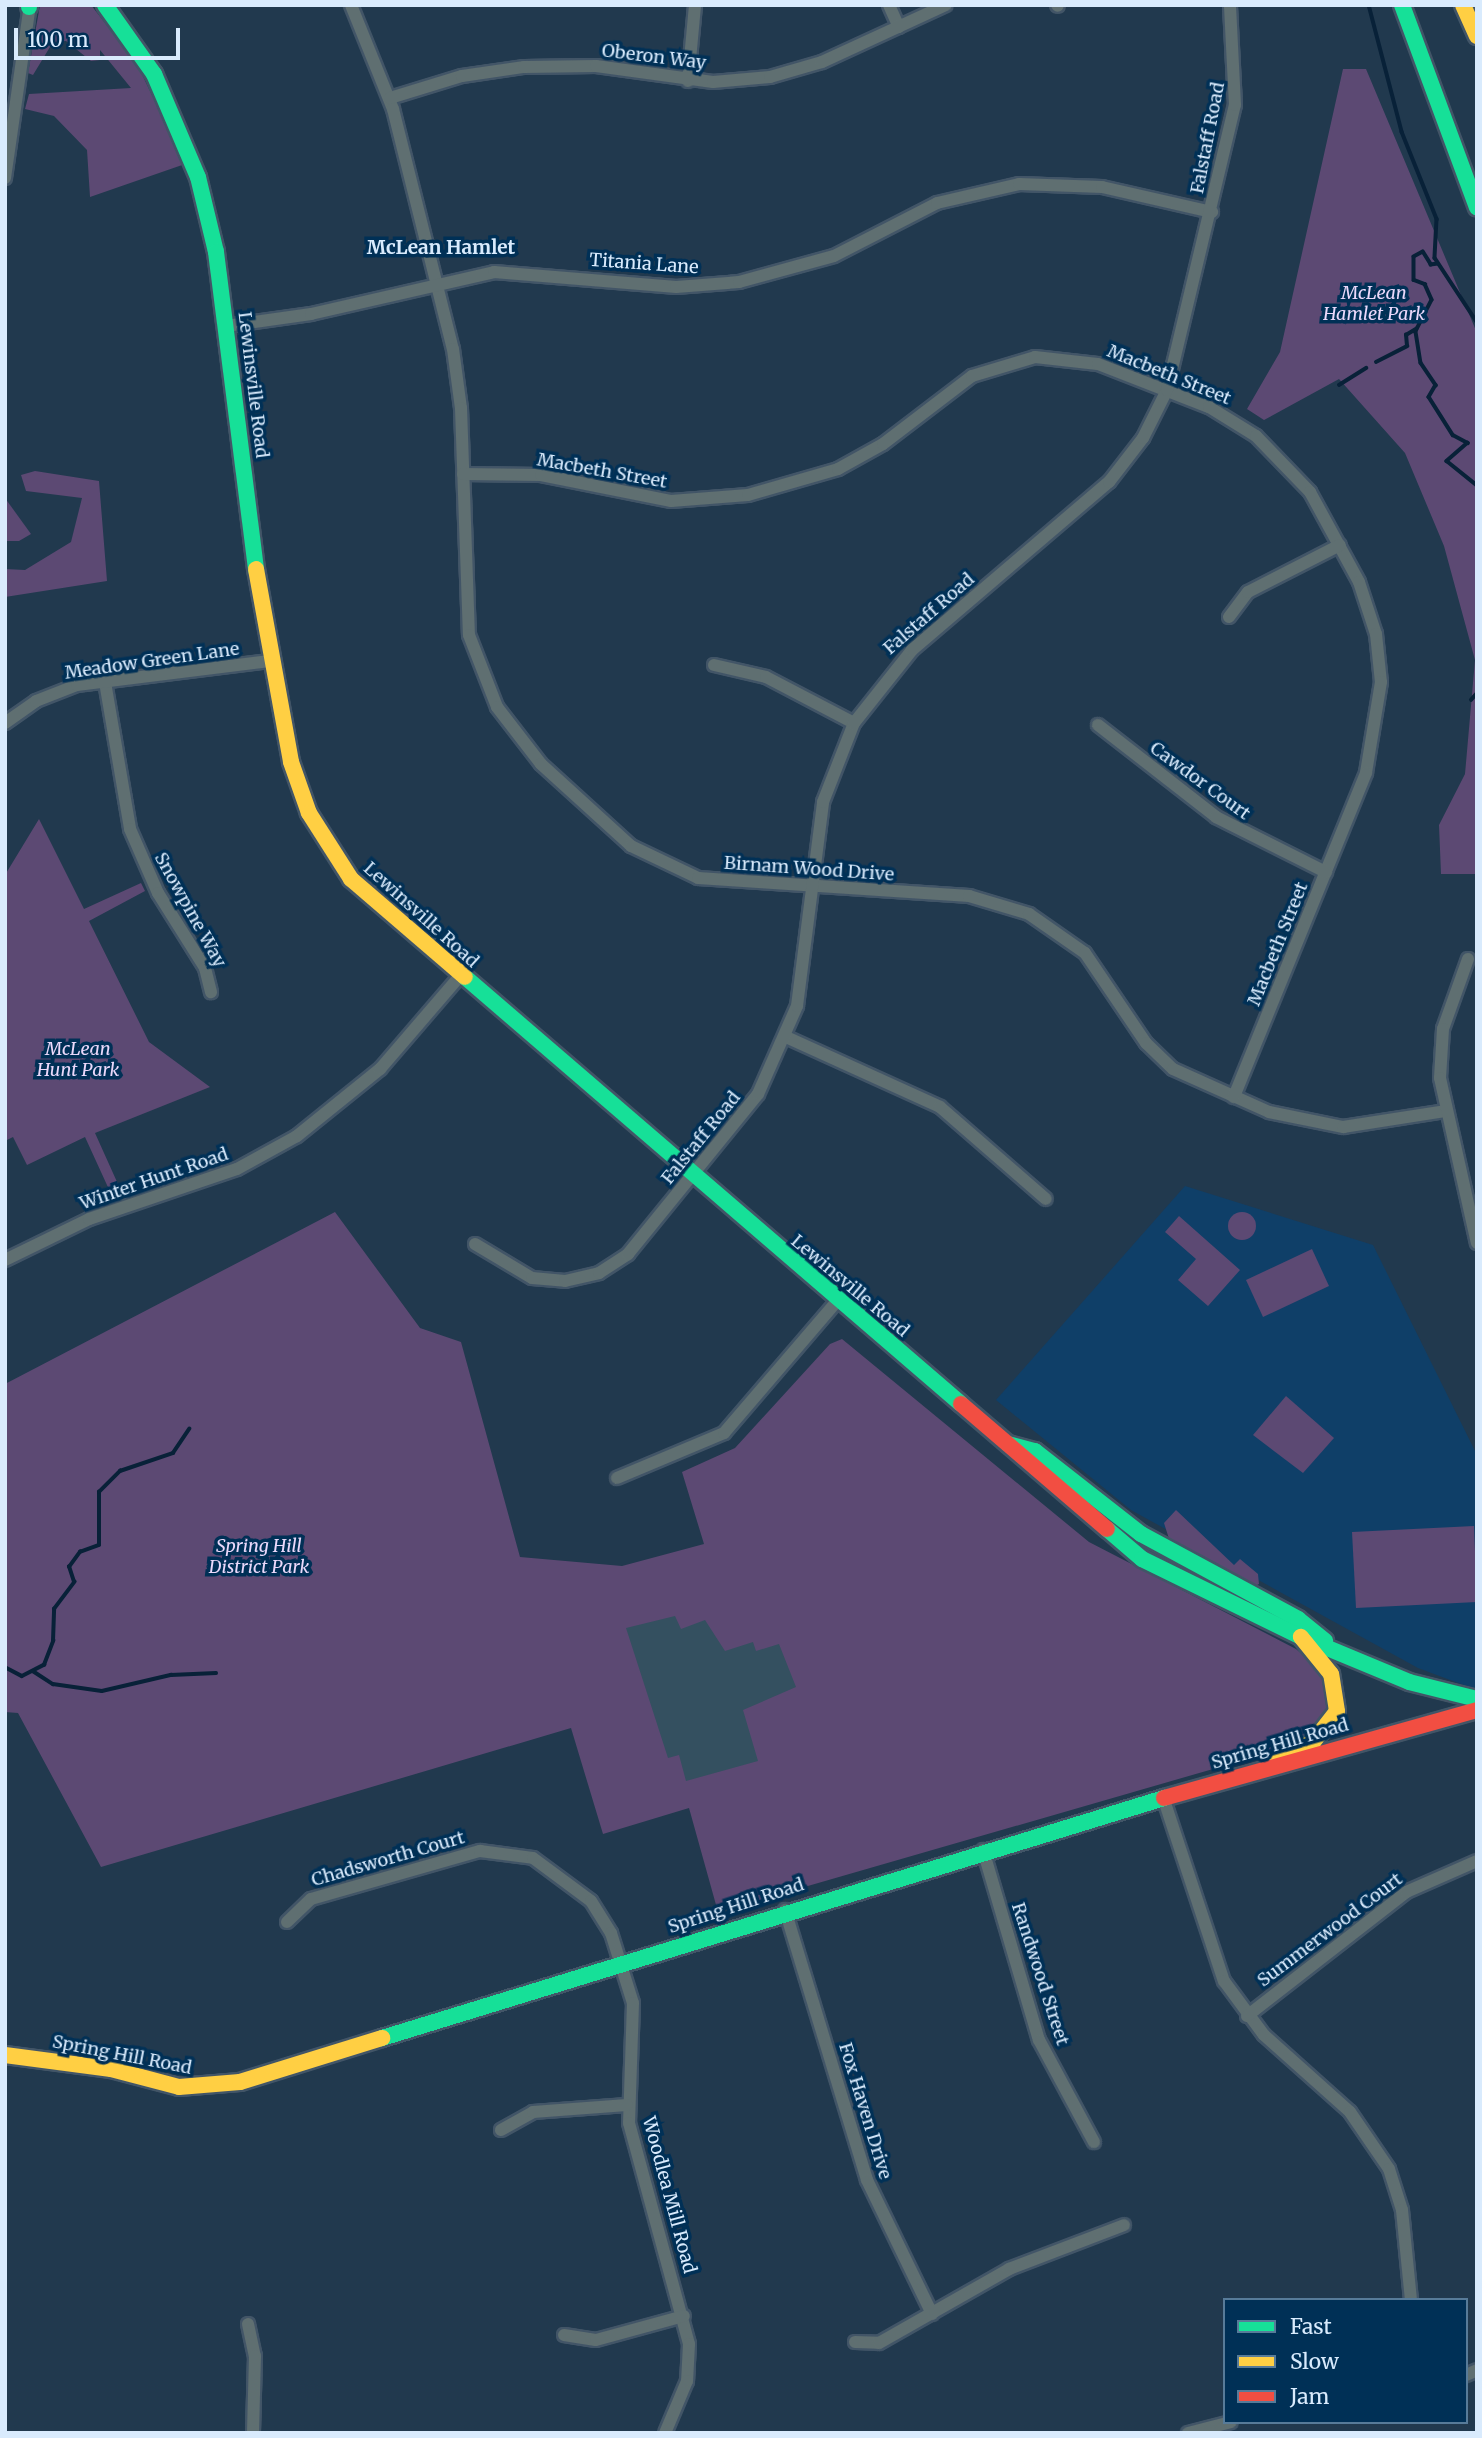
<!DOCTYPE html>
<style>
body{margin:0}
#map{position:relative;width:1482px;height:2438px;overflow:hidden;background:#21394e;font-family:Merriweather,serif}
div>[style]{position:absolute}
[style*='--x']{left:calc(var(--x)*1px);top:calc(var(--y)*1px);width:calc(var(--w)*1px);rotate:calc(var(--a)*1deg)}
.built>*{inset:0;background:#0f3f68}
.green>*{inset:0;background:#5c4973}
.round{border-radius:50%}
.stream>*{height:3.5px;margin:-1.75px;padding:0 1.75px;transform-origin:1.75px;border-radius:1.75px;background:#082138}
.building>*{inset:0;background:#345060}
.roads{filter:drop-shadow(2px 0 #425567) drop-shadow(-2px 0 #425567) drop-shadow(0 2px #425567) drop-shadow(0 -2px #425567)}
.street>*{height:12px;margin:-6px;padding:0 6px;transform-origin:6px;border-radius:6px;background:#5f6f71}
.fast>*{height:16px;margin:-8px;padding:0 8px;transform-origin:8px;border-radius:8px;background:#16e098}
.slow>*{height:16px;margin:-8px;padding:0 8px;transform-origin:8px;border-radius:8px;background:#ffcf43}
.jam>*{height:16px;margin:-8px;padding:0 8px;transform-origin:8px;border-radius:8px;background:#f24e42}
span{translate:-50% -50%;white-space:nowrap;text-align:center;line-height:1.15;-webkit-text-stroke:7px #003056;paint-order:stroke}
.street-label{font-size:18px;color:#d9ebfd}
.park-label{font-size:18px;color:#ebd9fb;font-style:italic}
.neighbourhood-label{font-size:19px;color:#d9ebfd;font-weight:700}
.frame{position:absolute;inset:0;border:7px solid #d9ebfd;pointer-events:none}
.legend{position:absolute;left:1223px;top:2298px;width:245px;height:126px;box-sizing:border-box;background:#003056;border:2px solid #577b99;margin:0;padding:9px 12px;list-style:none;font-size:21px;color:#d9ebfd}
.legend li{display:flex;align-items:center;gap:14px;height:35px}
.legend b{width:35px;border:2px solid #577b99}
.scale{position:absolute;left:14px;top:28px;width:166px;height:32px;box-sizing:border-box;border:4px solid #d9ebfd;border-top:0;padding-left:9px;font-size:21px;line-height:24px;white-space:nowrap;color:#d9ebfd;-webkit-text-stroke:5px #003056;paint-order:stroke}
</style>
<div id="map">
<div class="built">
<i style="clip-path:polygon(1185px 1186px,1373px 1245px,1477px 1455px,1477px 1690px,1418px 1668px,1131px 1510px,996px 1400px)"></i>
</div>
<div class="green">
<i style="clip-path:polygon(40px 5px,91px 5px,137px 64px,185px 164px,90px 197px,87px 150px,54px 116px,25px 109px,29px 94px,131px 88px,100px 50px,100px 60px,91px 61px,66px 41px,53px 42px,33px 75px,28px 73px)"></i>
<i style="clip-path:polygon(1343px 69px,1366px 69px,1477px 333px,1477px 874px,1441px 874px,1439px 825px,1465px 774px,1475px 660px,1444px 546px,1405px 453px,1339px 379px,1264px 420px,1247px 409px,1280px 352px)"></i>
<i style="clip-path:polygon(35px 471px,99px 481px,107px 581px,5px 597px,5px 569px,25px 570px,71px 542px,82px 498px,26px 491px,21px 475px)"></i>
<i style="clip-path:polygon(5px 498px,31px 534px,19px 541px,5px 541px)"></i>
<i style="clip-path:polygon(39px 819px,84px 909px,141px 883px,145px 891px,89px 921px,149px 1042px,210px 1087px,95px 1133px,122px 1193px,112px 1196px,85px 1137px,27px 1165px,13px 1137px,5px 1141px,5px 875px)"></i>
<i style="clip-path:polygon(335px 1212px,420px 1328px,461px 1342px,520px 1557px,622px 1566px,704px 1544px,682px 1472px,735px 1448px,830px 1344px,842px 1339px,1089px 1542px,1296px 1649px,1322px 1671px,1333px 1706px,1303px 1743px,718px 1912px,689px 1808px,603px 1834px,571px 1728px,101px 1867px,18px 1713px,5px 1712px,5px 1384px)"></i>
<i class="round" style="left:1228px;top:1212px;width:28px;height:28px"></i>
<i style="clip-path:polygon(1179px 1216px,1240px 1270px,1208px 1306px,1178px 1280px,1196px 1259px,1165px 1232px)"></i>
<i style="clip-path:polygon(1312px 1249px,1329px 1286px,1263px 1317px,1246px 1280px)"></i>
<i style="clip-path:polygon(1286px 1396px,1334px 1438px,1303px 1473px,1253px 1435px)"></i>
<i style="clip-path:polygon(1176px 1510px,1234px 1565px,1240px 1559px,1258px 1574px,1259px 1584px,1253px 1587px,1171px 1545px,1164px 1523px)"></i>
<i style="clip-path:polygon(1474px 1526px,1477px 1602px,1356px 1608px,1352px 1532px)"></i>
</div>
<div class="stream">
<i style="--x:1369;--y:5;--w:131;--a:75.4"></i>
<i style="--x:1402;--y:132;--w:94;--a:68.1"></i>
<i style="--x:1437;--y:219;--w:39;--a:93"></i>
<i style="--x:1435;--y:258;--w:77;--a:56.7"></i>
<i style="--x:1438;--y:264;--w:7;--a:172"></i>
<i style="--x:1431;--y:265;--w:15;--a:-122"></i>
<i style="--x:1423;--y:252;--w:10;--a:151"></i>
<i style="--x:1414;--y:257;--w:23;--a:90"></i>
<i style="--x:1414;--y:280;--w:12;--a:20"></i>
<i style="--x:1425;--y:284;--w:17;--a:66"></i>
<i style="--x:1432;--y:300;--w:36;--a:117"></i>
<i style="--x:1416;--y:332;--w:31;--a:81"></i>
<i style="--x:1421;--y:363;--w:27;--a:56"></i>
<i style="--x:1436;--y:385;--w:14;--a:120"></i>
<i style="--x:1429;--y:397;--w:45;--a:57.7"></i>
<i style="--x:1453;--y:435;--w:17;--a:28"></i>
<i style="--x:1468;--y:443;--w:28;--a:139"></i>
<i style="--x:1447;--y:461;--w:38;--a:39"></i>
<i style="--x:1376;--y:362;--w:35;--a:-27"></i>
<i style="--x:1407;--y:346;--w:11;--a:-95"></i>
<i style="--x:1406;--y:335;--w:12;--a:-31"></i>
<i style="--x:1339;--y:385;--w:32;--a:-32"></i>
<i style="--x:1471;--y:700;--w:9;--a:-49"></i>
<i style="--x:5;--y:1667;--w:19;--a:28"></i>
<i style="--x:22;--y:1676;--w:25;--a:-27"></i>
<i style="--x:44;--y:1665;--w:26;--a:-69"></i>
<i style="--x:53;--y:1641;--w:32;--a:-88"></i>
<i style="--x:54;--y:1609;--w:34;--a:-53"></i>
<i style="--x:74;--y:1582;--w:16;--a:-108"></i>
<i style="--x:69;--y:1567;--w:19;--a:-54"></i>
<i style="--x:80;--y:1552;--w:20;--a:-20"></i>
<i style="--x:99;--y:1545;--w:53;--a:-90"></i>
<i style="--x:99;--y:1492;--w:30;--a:-45"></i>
<i style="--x:120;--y:1471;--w:56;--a:-18.8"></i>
<i style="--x:173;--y:1453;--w:29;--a:-56"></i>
<i style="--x:33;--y:1671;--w:24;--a:33"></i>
<i style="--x:53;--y:1684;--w:49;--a:8.1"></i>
<i style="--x:102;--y:1691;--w:71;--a:-13.1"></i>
<i style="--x:171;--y:1675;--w:45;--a:-2.5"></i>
</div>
<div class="building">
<i style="clip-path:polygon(675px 1616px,681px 1629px,705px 1620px,725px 1651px,753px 1642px,756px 1651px,779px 1644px,796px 1687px,743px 1710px,758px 1761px,686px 1781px,679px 1755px,668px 1758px,626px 1628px)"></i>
</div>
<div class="roads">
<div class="street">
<i style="--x:351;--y:5;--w:112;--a:68"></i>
<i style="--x:393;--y:109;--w:247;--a:76"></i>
<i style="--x:453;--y:349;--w:60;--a:82.3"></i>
<i style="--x:461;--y:408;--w:227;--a:88"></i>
<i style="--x:469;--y:635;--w:77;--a:68.7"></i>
<i style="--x:497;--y:707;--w:72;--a:52.3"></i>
<i style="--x:541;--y:764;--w:122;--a:42.3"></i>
<i style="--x:631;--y:846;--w:74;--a:25.5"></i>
<i style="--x:698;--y:878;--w:272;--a:3.8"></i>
<i style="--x:969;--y:896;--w:63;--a:16.7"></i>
<i style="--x:1029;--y:914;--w:68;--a:34.9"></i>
<i style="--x:1085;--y:953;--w:109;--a:55.9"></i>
<i style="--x:1146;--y:1043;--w:37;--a:44"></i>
<i style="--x:1173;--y:1069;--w:105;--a:24.1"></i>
<i style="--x:1269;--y:1112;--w:76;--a:11.5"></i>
<i style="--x:1343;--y:1127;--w:103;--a:-8.9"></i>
<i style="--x:889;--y:5;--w:24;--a:66"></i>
<i style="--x:1057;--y:5;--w:1;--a:45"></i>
<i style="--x:688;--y:81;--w:76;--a:-84.7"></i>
<i style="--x:390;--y:98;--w:75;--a:-17"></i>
<i style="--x:462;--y:76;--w:63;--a:-8.3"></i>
<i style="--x:524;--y:67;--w:72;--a:-0.8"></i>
<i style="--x:596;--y:66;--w:118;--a:7.8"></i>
<i style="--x:713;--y:82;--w:57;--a:-5"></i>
<i style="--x:770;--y:77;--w:54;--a:-16.1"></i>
<i style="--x:822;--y:62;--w:136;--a:-24.7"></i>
<i style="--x:5;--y:178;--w:175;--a:-81.8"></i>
<i style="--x:226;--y:326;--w:86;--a:-8"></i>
<i style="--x:311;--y:314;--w:188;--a:-12.9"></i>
<i style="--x:494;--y:272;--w:183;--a:4.7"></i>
<i style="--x:676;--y:287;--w:63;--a:-4.5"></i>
<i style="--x:739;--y:282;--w:98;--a:-15.3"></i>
<i style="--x:834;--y:256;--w:116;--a:-27.2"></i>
<i style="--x:937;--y:203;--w:84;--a:-13"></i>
<i style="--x:1019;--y:184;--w:83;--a:2.1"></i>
<i style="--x:1102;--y:187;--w:113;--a:12.8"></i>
<i style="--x:463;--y:474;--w:78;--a:0.7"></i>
<i style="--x:541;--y:475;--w:133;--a:11.3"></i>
<i style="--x:671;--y:501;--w:77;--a:-4.5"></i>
<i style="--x:748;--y:495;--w:94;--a:-16.1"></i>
<i style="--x:838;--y:469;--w:51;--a:-29.1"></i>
<i style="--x:883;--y:444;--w:112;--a:-37.4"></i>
<i style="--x:972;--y:376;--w:66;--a:-16.8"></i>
<i style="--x:1035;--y:357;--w:63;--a:6.3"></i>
<i style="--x:1098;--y:364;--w:119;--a:21.2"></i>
<i style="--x:1209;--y:407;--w:55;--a:31.7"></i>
<i style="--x:1256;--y:436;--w:78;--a:46"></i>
<i style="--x:1310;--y:492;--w:102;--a:61.4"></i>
<i style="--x:1359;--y:582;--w:55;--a:71.9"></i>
<i style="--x:1376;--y:634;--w:48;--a:84.1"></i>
<i style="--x:1381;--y:682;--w:92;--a:99.4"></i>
<i style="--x:1366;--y:773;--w:350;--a:112.2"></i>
<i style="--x:1229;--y:617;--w:31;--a:-53"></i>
<i style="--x:1248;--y:592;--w:103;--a:-27.1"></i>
<i style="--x:714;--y:665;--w:53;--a:13"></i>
<i style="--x:766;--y:677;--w:99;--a:27.6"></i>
<i style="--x:105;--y:682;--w:149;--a:80.3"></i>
<i style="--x:130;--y:829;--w:70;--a:66.4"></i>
<i style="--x:158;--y:893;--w:89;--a:57.9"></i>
<i style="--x:205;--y:968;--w:25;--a:76"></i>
<i style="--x:5;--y:723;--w:38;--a:-35"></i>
<i style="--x:36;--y:701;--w:44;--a:-21.3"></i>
<i style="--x:77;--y:685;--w:194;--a:-7.1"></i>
<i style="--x:1098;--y:725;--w:150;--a:37.9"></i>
<i style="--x:1216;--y:817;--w:123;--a:26.6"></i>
<i style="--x:1468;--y:959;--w:74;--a:109.7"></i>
<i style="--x:1443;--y:1029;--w:49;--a:93.5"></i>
<i style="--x:1440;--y:1078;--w:169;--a:77.4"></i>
<i style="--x:786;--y:1037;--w:169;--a:24.4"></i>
<i style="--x:940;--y:1107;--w:140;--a:41"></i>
<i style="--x:475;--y:1244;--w:66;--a:30.8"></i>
<i style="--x:532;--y:1278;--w:33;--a:5"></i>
<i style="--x:565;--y:1281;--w:35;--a:-13"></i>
<i style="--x:599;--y:1273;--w:35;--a:-33"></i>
<i style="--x:628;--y:1254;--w:206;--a:-50.9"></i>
<i style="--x:758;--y:1094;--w:96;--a:-66.1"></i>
<i style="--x:797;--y:1006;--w:206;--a:-82.7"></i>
<i style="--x:823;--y:802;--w:85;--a:-68.6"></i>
<i style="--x:854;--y:723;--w:93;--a:-51.5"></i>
<i style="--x:912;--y:650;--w:259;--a:-40.5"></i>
<i style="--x:1109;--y:482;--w:56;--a:-52.3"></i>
<i style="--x:1143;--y:438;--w:54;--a:-63.4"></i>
<i style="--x:1167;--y:390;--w:293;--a:-76.6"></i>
<i style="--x:1235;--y:105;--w:100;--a:-92.9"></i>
<i style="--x:5;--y:1260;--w:93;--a:-26"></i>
<i style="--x:89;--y:1219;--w:156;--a:-18.7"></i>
<i style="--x:237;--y:1169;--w:68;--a:-28.8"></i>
<i style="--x:297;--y:1136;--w:107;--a:-38.9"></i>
<i style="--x:380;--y:1069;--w:123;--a:-49.3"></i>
<i style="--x:617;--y:1478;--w:116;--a:-22.8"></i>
<i style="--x:724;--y:1433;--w:174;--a:-49.4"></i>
<i style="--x:1163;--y:1797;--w:194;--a:71.7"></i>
<i style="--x:1224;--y:1981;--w:67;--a:53.5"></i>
<i style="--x:1264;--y:2035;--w:115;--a:41.8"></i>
<i style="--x:1350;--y:2112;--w:69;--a:55.6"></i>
<i style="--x:1389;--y:2169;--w:43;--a:72.4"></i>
<i style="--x:1402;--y:2210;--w:90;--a:84.3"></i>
<i style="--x:983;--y:1850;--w:198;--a:73.6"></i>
<i style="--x:1039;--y:2040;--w:116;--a:61.7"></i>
<i style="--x:785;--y:1910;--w:282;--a:73.1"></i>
<i style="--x:867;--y:2180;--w:149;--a:64.1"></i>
<i style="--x:287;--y:1922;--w:33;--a:-44"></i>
<i style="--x:311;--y:1899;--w:176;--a:-15.9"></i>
<i style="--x:480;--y:1851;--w:53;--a:7.5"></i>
<i style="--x:533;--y:1858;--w:72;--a:36.6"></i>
<i style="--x:591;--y:1901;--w:38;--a:58"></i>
<i style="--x:611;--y:1933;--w:73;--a:72.6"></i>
<i style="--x:633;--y:2003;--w:120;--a:91.9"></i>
<i style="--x:629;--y:2123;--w:229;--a:74.8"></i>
<i style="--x:689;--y:2344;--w:37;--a:93"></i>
<i style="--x:687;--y:2381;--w:56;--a:112.9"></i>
<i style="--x:1247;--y:2016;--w:202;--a:-37.9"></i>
<i style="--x:1406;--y:1892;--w:77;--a:-23.6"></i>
<i style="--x:501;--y:2130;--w:37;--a:-29"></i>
<i style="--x:533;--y:2112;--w:94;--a:-4.3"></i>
<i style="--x:248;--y:2324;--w:33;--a:78"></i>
<i style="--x:255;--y:2356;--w:77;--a:91.5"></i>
<i style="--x:564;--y:2335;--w:32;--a:9"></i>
<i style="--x:596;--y:2340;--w:91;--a:-15.3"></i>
<i style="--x:855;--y:2342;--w:24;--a:2"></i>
<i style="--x:879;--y:2343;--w:150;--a:-29.6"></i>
<i style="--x:1009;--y:2269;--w:123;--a:-20.9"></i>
<i style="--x:1466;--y:2375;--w:12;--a:-24"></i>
<i style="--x:1188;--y:2433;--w:44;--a:-14.3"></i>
</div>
<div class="fast">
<i style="--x:29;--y:5;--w:2;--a:90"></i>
<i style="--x:105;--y:5;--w:85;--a:54.6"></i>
<i style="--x:154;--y:74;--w:112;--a:66.9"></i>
<i style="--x:198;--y:177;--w:77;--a:76.5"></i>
<i style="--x:216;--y:252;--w:320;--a:82.8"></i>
<i style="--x:1402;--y:5;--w:216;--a:69.7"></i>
<i style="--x:465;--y:977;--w:654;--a:40.72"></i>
<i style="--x:1008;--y:1444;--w:28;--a:15"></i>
<i style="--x:1035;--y:1451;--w:135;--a:38.1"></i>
<i style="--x:1141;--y:1534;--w:179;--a:28.4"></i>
<i style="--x:1298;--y:1619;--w:35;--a:39"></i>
<i style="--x:1107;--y:1529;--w:46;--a:40.6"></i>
<i style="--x:1142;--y:1559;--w:177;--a:26.1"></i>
<i style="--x:1301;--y:1637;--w:117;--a:22.6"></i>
<i style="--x:1409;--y:1682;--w:70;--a:14"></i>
<i style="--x:382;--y:2038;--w:818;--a:-17.06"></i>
</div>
<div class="slow">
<i style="--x:1463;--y:5;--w:34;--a:66"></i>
<i style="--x:256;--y:569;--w:196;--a:79.7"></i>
<i style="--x:291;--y:762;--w:54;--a:70.6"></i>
<i style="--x:309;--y:813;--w:78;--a:57.5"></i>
<i style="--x:351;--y:879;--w:150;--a:40.7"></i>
<i style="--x:1277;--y:1759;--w:40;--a:-25"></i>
<i style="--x:1313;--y:1742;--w:39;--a:-52"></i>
<i style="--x:1337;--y:1711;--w:37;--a:-99"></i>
<i style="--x:1331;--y:1674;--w:48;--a:-129"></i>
<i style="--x:5;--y:2055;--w:107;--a:7.5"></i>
<i style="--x:111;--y:2069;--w:70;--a:14.8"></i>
<i style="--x:179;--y:2087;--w:61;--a:-4.7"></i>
<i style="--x:240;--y:2082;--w:149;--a:-17.2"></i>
</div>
<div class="jam">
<i style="--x:961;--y:1404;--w:192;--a:40.6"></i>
<i style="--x:1164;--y:1798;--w:325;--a:-15.7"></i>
</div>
</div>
<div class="street-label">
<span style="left:654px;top:57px;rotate:7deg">Oberon Way</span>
<span style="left:1208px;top:138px;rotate:-79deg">Falstaff Road</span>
<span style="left:644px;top:264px;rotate:4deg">Titania Lane</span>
<span style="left:1169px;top:375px;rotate:22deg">Macbeth Street</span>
<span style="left:253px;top:385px;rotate:83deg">Lewinsville Road</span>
<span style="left:602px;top:471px;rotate:10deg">Macbeth Street</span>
<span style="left:929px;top:614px;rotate:-41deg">Falstaff Road</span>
<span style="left:152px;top:661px;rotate:-8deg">Meadow Green Lane</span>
<span style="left:1200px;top:781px;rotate:36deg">Cawdor Court</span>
<span style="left:809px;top:869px;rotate:4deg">Birnam Wood Drive</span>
<span style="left:190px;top:910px;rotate:61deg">Snowpine Way</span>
<span style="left:421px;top:915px;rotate:42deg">Lewinsville Road</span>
<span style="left:1278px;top:944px;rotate:-68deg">Macbeth Street</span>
<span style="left:701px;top:1138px;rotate:-51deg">Falstaff Road</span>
<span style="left:154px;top:1179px;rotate:-19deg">Winter Hunt Road</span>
<span style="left:850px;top:1286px;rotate:40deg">Lewinsville Road</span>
<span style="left:1280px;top:1744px;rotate:-16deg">Spring Hill Road</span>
<span style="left:388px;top:1859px;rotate:-16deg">Chadsworth Court</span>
<span style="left:736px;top:1906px;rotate:-18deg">Spring Hill Road</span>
<span style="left:1330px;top:1930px;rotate:-37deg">Summerwood Court</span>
<span style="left:1040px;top:1974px;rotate:72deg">Randwood Street</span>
<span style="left:122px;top:2055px;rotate:11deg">Spring Hill Road</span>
<span style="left:865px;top:2111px;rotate:73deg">Fox Haven Drive</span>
<span style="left:669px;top:2195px;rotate:75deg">Woodlea Mill Road</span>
</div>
<div class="park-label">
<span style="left:1374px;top:304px">McLean<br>Hamlet Park</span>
<span style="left:78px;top:1060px">McLean<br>Hunt Park</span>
<span style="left:259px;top:1557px">Spring Hill<br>District Park</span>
</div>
<div class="neighbourhood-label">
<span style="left:441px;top:248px">McLean Hamlet</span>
</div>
<div class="frame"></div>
<ul class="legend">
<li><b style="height:9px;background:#16e098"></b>Fast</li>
<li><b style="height:9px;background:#ffcf43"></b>Slow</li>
<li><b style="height:9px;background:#f24e42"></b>Jam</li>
</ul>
<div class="scale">100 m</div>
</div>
